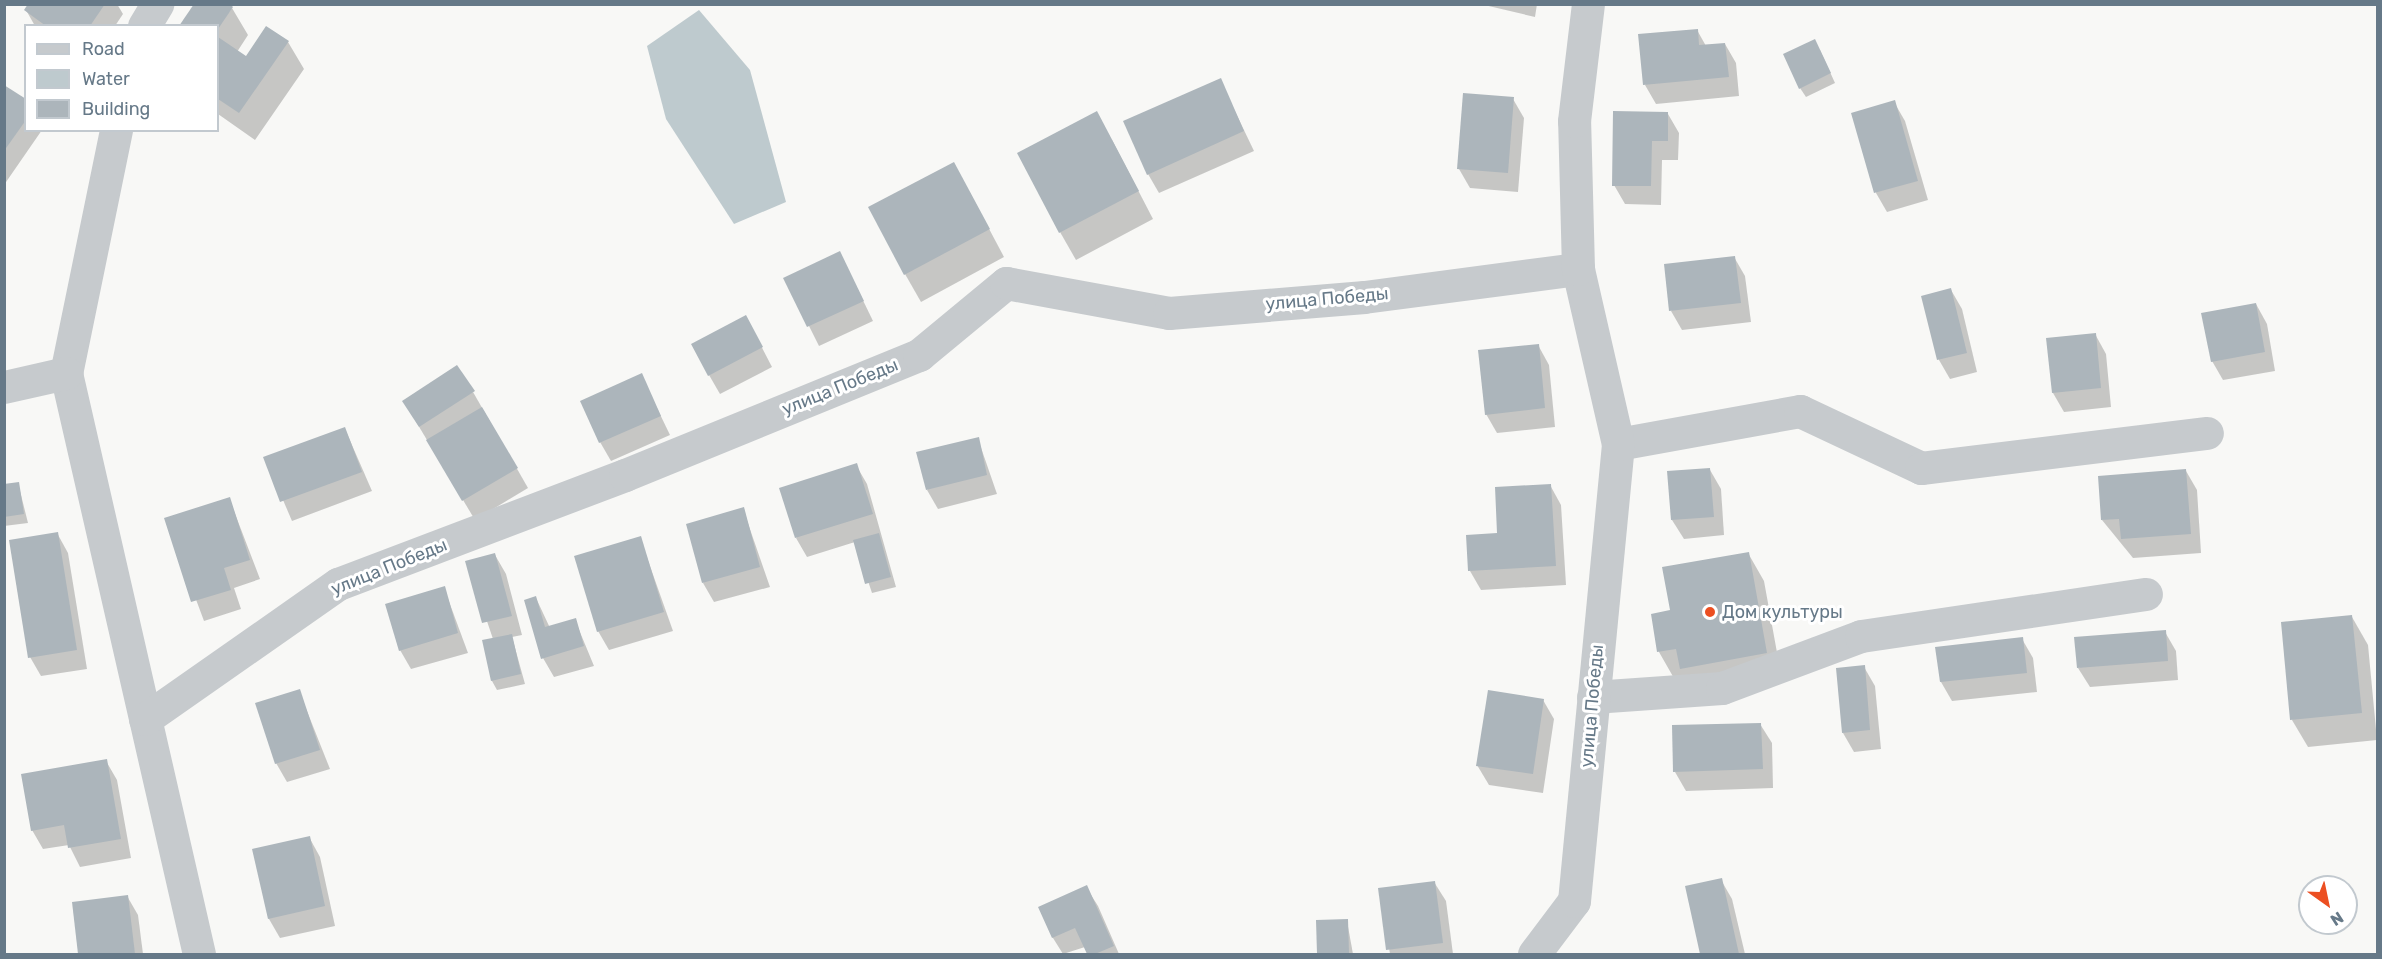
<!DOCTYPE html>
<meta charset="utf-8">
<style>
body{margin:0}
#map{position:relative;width:2382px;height:959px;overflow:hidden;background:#f8f8f6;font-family:Rubik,sans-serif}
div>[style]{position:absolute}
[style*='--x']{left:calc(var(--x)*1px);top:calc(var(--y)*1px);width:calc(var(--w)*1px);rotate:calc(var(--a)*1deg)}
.water>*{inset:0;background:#becace}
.shadow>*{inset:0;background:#0003}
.building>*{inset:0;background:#acb5bb}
.minor>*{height:33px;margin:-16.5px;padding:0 16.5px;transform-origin:16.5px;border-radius:16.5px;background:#c6cacd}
.dots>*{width:16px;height:16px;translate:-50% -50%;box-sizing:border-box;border:3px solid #fff;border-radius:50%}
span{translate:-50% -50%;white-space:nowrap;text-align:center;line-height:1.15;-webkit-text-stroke:6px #fff;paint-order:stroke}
.street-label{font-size:18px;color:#667988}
.poi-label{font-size:18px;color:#667988}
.left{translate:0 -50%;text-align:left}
.frame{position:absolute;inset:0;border:6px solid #667988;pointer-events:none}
.legend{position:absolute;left:24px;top:24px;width:195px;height:108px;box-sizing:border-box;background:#fff;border:2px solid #c2c9cf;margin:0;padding:8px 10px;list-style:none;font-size:18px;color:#667988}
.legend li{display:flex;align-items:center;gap:12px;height:30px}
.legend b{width:30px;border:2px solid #c2c9cf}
.north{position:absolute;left:2298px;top:875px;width:60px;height:60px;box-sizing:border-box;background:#fff;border:2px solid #c2c9cf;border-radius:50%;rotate:147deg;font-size:16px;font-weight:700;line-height:24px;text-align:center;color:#667988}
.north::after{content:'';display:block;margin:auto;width:21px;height:27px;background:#ec4f22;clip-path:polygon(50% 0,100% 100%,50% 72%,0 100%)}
</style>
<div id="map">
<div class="water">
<i style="clip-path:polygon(699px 10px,750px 70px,786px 202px,734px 224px,666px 119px,647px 46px)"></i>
</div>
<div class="shadow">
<i style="clip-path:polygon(30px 4px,117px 4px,123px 14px,115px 26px,35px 26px,26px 10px)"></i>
<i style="clip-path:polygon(1480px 4px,1537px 4px,1535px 17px)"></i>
<i style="clip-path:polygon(232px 8px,248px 35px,237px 52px,246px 58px,288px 42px,304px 69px,255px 140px,218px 114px,218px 26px)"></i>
<i style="clip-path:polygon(1697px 30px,1706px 46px,1725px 44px,1736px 63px,1739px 96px,1656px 104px,1645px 85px)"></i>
<i style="clip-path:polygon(1820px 50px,1835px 83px,1806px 97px,1800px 88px)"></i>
<i style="clip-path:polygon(1220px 80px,1254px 151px,1159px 193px,1148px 174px)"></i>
<i style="clip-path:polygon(4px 87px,26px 101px,26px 130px,42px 130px,4px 185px)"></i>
<i style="clip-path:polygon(1513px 99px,1524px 118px,1518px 192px,1470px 188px,1459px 169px)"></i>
<i style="clip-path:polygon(1894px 102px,1905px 121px,1928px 200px,1887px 212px,1876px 193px)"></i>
<i style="clip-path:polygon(1668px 114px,1679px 133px,1678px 160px,1662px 160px,1661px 205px,1625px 204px,1614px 185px)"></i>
<i style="clip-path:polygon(1112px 140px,1153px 219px,1076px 260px,1060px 232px)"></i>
<i style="clip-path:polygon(969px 191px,1004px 257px,921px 302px,905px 274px)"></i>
<i style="clip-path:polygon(840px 253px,873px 321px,819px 346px,785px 278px)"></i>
<i style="clip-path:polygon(1734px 257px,1745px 276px,1751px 322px,1682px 330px,1671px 311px)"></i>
<i style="clip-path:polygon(1951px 290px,1962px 309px,1977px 372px,1950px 379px,1939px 360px,1923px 297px)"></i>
<i style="clip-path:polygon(2256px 304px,2267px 324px,2275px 371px,2223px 380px,2212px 361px)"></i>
<i style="clip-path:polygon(2095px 334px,2106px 354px,2111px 407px,2064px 412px,2053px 393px,2048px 339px)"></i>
<i style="clip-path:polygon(756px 336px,772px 367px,720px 394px,709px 375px)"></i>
<i style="clip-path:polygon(1538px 345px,1549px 365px,1555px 427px,1497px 433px,1486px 414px)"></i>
<i style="clip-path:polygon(641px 375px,670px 435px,611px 461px,600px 442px)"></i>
<i style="clip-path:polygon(473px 392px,528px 488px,475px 520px,415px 420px)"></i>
<i style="clip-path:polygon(345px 429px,372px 491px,292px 521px,265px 458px)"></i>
<i style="clip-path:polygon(978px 439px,997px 494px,938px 509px,927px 490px)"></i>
<i style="clip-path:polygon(856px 465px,867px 484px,896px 587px,872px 593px,855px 542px,807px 557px,796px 538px)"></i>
<i style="clip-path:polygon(1710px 470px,1721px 489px,1724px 535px,1684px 539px,1672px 520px)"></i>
<i style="clip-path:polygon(2186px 471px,2197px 490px,2201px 553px,2133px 558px,2102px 520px)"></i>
<i style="clip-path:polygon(18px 483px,28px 523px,4px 526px,4px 485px)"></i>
<i style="clip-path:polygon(1550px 485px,1561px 505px,1566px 585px,1481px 590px,1470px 571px)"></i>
<i style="clip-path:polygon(229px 498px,260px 579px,234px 588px,241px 609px,204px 621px,166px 519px)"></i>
<i style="clip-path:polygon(743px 509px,770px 587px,714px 602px,703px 583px)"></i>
<i style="clip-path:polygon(57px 533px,68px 553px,87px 669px,41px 676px,30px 657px)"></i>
<i style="clip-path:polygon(640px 538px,673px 631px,609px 650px,598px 631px)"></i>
<i style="clip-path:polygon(1748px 553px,1764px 581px,1782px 680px,1675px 680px,1659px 652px,1652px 615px,1672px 611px)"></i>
<i style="clip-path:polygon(495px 555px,506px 574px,522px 635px,512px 637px,525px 684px,497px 690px,492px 681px,493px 639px,467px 562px)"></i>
<i style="clip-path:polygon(444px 588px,468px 653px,411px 669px,400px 650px)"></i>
<i style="clip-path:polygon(536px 598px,550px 628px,575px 620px,594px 666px,554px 677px,543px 658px)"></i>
<i style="clip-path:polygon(2352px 617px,2368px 645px,2377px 740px,2308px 747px,2292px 720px)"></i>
<i style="clip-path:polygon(2165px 632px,2176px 651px,2178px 680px,2090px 687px,2078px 668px)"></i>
<i style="clip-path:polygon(2022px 639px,2033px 658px,2037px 692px,1952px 701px,1941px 682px,1937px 649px)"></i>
<i style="clip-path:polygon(1864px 667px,1875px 686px,1881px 749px,1854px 752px,1843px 733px)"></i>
<i style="clip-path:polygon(299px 691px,330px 769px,287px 782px,276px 763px)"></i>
<i style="clip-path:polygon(1543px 700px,1554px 719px,1543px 793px,1489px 785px,1477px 765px)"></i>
<i style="clip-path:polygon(1760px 724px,1772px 743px,1773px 788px,1686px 791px,1675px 772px)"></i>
<i style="clip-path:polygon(106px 761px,117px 780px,131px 858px,80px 867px,69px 845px,43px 849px,32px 830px)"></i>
<i style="clip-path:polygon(309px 837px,320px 857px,335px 926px,280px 938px,269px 919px,254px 850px)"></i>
<i style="clip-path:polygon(1721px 880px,1732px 899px,1745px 954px,1702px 954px,1687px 887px)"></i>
<i style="clip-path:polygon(1434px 882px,1446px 901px,1453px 954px,1390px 954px,1380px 890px)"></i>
<i style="clip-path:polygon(1086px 887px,1098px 906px,1119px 954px,1089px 954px,1085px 947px,1063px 954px,1053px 938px,1040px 907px)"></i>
<i style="clip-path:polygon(127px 896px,138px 915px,143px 954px,80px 954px,74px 903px)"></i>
<i style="clip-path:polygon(1318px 921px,1347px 921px,1353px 954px,1318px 954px)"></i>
</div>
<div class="building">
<i style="clip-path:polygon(28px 4px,105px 4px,90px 26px,46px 26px,24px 10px)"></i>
<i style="clip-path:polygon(194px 4px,230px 4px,233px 7px,218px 29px,179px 26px)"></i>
<i style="clip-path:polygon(266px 26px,289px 41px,239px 113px,218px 99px,218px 37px,246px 56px)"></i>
<i style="clip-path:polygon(1698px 29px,1699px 45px,1725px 43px,1729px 77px,1643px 85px,1638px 34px)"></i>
<i style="clip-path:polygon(1815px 39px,1831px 73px,1799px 89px,1783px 54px)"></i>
<i style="clip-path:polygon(1221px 78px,1244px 131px,1147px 175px,1123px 121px)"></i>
<i style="clip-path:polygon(4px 85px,26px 99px,26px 120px,4px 151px)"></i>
<i style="clip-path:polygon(1463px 93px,1514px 97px,1508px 173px,1457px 169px)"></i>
<i style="clip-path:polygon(1895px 100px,1918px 181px,1874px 193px,1851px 113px)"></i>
<i style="clip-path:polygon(1097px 111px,1139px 191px,1059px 233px,1017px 153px)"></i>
<i style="clip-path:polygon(1613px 111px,1668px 112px,1668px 141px,1652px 141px,1651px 186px,1612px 186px)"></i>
<i style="clip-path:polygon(954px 162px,990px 229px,904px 275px,868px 207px)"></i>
<i style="clip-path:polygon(840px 251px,864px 301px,807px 327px,783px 278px)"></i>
<i style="clip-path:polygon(1735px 256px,1741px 303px,1669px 311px,1664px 264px)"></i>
<i style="clip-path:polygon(1951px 288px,1967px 353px,1937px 360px,1921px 296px)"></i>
<i style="clip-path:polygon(2256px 303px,2265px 352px,2211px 362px,2201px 313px)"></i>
<i style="clip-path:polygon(746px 315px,763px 347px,708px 376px,691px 344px)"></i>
<i style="clip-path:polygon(2096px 333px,2101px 388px,2052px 393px,2046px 338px)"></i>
<i style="clip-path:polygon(1539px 344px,1545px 408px,1485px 415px,1478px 350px)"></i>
<i style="clip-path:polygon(457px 365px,475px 391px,419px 427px,402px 401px)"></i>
<i style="clip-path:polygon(642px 373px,661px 416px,599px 443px,580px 401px)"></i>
<i style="clip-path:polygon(482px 407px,518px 468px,462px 501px,426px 440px)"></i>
<i style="clip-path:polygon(345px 427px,362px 472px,280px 502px,263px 457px)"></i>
<i style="clip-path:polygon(979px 437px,987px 475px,926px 490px,916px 452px)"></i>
<i style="clip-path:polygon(857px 463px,873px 514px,795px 538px,779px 488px)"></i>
<i style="clip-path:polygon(1710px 468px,1714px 517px,1671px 520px,1667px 471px)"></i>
<i style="clip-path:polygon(2186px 469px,2191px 534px,2121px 539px,2119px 519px,2101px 520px,2098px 476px)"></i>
<i style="clip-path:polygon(19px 482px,24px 514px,4px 517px,4px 484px)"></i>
<i style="clip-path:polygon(1551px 484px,1556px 566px,1468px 571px,1466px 535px,1497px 533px,1495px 487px)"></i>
<i style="clip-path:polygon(230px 497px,250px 560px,224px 568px,231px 590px,191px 602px,164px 518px)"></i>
<i style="clip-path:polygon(744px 507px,760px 567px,702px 583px,686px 524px)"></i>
<i style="clip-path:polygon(58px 532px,77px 650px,28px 658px,9px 540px)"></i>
<i style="clip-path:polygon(879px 533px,891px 577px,865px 584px,853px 540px)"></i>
<i style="clip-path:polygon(641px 536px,664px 612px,597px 632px,574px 556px)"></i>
<i style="clip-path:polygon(1749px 552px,1767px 653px,1680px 669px,1676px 649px,1657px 652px,1651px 614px,1670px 610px,1662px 567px)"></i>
<i style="clip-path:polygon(495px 553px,512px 616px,482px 623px,465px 561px)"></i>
<i style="clip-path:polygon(445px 586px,458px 633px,399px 651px,385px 604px)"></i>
<i style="clip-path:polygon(536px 596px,545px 627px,576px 618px,584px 646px,541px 659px,524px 600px)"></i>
<i style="clip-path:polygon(2352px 615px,2362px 713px,2290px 720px,2281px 622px)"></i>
<i style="clip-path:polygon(2166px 630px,2168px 661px,2077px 668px,2074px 637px)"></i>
<i style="clip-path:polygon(512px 634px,521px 674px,491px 681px,482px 640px)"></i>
<i style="clip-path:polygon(2023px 637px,2027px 673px,1940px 682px,1935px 647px)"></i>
<i style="clip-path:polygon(1865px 665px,1870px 730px,1842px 733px,1836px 668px)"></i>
<i style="clip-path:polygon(300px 689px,320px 750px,275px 764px,255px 703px)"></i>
<i style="clip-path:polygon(1488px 690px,1544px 699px,1533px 774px,1476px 766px)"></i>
<i style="clip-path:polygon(1761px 723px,1763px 769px,1673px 772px,1672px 725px)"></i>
<i style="clip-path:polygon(107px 759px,121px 839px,68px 848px,64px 825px,31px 831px,21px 774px)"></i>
<i style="clip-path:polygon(310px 836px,325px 906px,268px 919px,252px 849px)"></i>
<i style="clip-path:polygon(1722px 878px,1739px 954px,1700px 954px,1685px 886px)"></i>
<i style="clip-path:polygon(1435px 881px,1443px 943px,1386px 950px,1378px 888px)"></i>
<i style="clip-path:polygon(1087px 885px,1114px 946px,1095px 954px,1087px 954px,1075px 928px,1052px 938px,1038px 907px)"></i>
<i style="clip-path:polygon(128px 895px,135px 954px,78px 954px,72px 902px)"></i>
<i style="clip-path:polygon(1348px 919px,1349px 954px,1317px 954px,1316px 920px)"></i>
</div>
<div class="minor">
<i style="--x:144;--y:26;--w:26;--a:-59"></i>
<i style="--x:116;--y:130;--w:248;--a:101.6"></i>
<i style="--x:66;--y:373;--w:596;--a:77.11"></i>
<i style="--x:4;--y:387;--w:64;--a:-12.7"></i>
<i style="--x:1618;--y:444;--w:185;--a:-10.3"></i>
<i style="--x:1800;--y:411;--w:134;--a:25.2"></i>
<i style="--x:1921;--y:468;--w:288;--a:-7"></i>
<i style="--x:1593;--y:697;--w:129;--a:-4"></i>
<i style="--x:1722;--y:688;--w:148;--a:-20.5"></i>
<i style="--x:1861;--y:636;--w:288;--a:-8.4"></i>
<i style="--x:145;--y:719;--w:236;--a:-35"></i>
<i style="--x:338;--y:584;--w:307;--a:-20.8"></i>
<i style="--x:625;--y:475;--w:318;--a:-22.2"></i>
<i style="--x:919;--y:355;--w:113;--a:-39.6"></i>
<i style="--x:1006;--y:283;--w:166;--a:10.4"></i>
<i style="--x:1169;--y:313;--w:196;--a:-4.7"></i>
<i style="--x:1364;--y:297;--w:216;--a:-7.5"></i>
<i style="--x:1534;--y:954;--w:66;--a:-53"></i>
<i style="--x:1574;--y:901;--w:459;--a:-84.5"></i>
<i style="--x:1618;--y:444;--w:180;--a:-102.9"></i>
<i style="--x:1578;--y:269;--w:148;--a:-91.5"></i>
<i style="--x:1574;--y:121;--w:118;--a:-83.2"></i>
</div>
<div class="dots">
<i style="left:1710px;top:612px;background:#ec4f22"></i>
</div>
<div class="street-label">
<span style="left:1327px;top:299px;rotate:-5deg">улица Победы</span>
<span style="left:840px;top:387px;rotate:-22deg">улица Победы</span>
<span style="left:389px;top:567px;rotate:-22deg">улица Победы</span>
<span style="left:1592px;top:706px;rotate:-85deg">улица Победы</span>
</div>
<div class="poi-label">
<span class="left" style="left:1722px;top:612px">Дом культуры</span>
</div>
<div class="frame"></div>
<ul class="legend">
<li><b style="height:8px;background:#c6cacd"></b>Road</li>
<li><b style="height:16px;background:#becace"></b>Water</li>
<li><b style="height:16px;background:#acb5bb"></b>Building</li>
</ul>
<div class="north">N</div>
</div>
